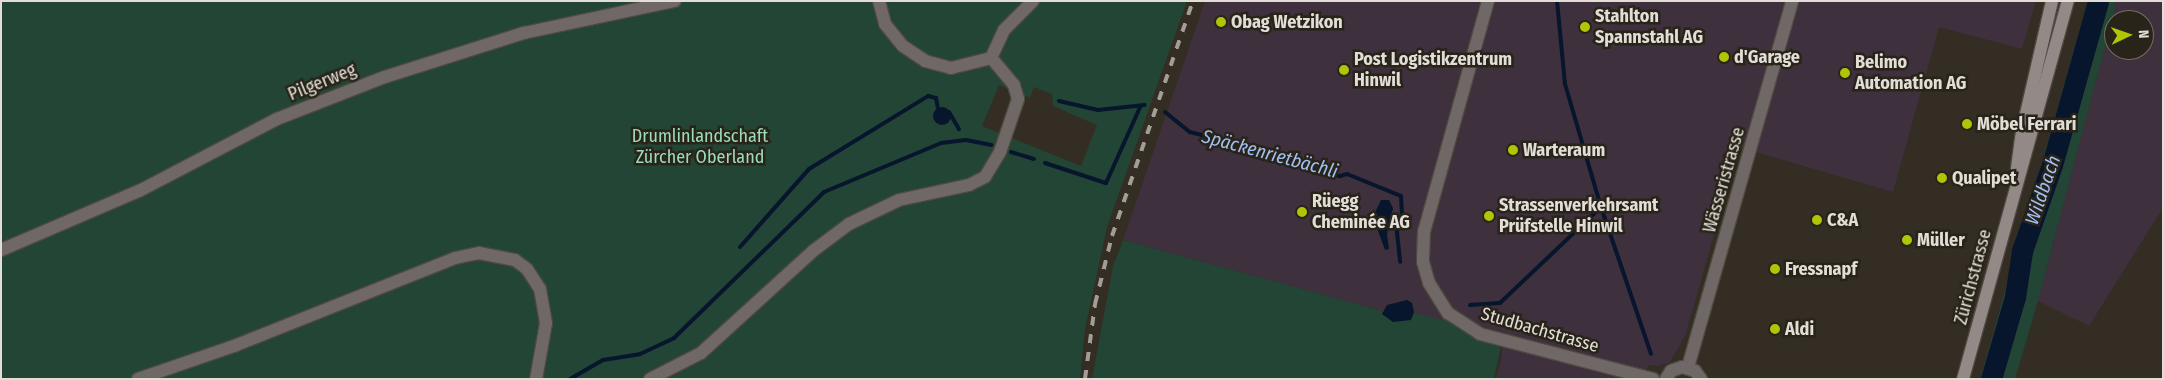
<!DOCTYPE html>
<meta charset="utf-8">
<style>
body{margin:0}
#map{position:relative;width:2164px;height:380px;overflow:hidden;background:#332d23;font-family:"Fira Sans Condensed",sans-serif}
div>[style]{position:absolute}
[style*='--x']{left:calc(var(--x)*1px);top:calc(var(--y)*1px);width:calc(var(--w)*1px);rotate:calc(var(--a)*1deg)}
.industrial>*{inset:0;background:#3f303d}
.green>*{inset:0;background:#224536}
.water>*{inset:0;background:#07152d}
.round{border-radius:50%}
.stream>*{height:4px;margin:-2px;padding:0 2px;transform-origin:2px;border-radius:2px;background:#07152d}
.river>*{height:21px;margin:-10.5px;padding:0 10.5px;transform-origin:10.5px;border-radius:10.5px;background:#07152d}
.roads{filter:drop-shadow(1px 0 #4f4940) drop-shadow(-1px 0 #4f4940) drop-shadow(0 1px #4f4940) drop-shadow(0 -1px #4f4940)}
.street>*{height:12px;margin:-6px;padding:0 6px;transform-origin:6px;border-radius:6px;background:#6f6866}
.secondary>*{height:12px;margin:-6px;padding:0 6px;transform-origin:6px;border-radius:6px;background:#938986}
.rail>*{height:4px;margin-top:-2px;transform-origin:0;background:repeating-linear-gradient(90deg,#a29d95 0 9px,transparent 0 18px)}
.dots>*{width:14px;height:14px;translate:-50% -50%;box-sizing:border-box;border:2px solid #292419;border-radius:50%}
span{translate:-50% -50%;white-space:nowrap;text-align:center;line-height:1.15;-webkit-text-stroke:5px #292419;paint-order:stroke}
.poi-label{font-size:18px;color:#e2ded7;font-weight:700}
.left{translate:0 -50%;text-align:left}
.street-label{font-size:18px;color:#e2ded7}
.park-label{font-size:18px;color:#99ddbd}
.water-label{font-size:19px;color:#a0c0f4;font-style:italic}
.frame{position:absolute;inset:0;border:2px solid #e2ded7;pointer-events:none}
.north{position:absolute;left:2104px;top:10px;width:50px;height:50px;box-sizing:border-box;background:#292419;border:1px solid #736e65;border-radius:50%;rotate:87deg;font-size:14px;font-weight:700;line-height:20px;text-align:center;color:#e2ded7}
.north::after{content:'';display:block;margin:auto;width:18px;height:22px;background:#afc505;clip-path:polygon(50% 0,100% 100%,50% 72%,0 100%)}
</style>
<div id="map">
<div class="industrial">
<i style="clip-path:polygon(1205px 1px,2036px 1px,2022px 49px,1939px 27px,1893px 192px,1739px 147px,1685px 336px,1670px 362px,1658px 366px,1648px 365px,1645px 379px,1496px 379px,1502px 357px,1502px 340px,1393px 322px,1379px 310px,1123px 240px)"></i>
<i style="clip-path:polygon(evenodd,2117px 1px,2163px 1px,2163px 208px,2089px 326px,2038px 301px,2117px 1px,2114px 20px,2144px 20px,2144px 50px,2114px 50px,2114px 20px)"></i>
</div>
<div class="green">
<i style="clip-path:polygon(evenodd,1px 1px,1187px 1px,1107px 227px,1085px 329px,1080px 379px,1px 379px,1px 1px,999px 85px,1030px 98px,1034px 87px,1052px 94px,1053px 106px,1097px 125px,1081px 166px,982px 126px,999px 85px)"></i>
<i style="clip-path:polygon(2088px 1px,2117px 1px,2038px 301px,2015px 379px,1980px 379px)"></i>
<i style="clip-path:polygon(1123px 240px,1379px 310px,1393px 322px,1413px 313px,1461px 324px,1502px 340px,1494px 379px,1092px 379px,1113px 266px)"></i>
</div>
<div class="water">
<i class="round" style="left:933px;top:107px;width:18px;height:18px"></i>
<i style="clip-path:polygon(1381px 200px,1389px 200px,1393px 208px,1387px 234px,1389px 249px,1385px 250px,1373px 217px)"></i>
<i style="clip-path:polygon(1407px 300px,1412px 303px,1414px 312px,1411px 320px,1393px 322px,1382px 314px,1387px 305px)"></i>
</div>
<div class="stream">
<i style="--x:1557;--y:1;--w:83;--a:84.5"></i>
<i style="--x:1565;--y:84;--w:128;--a:73.7"></i>
<i style="--x:1601;--y:207;--w:155;--a:71.2"></i>
<i style="--x:1059;--y:101;--w:40;--a:13"></i>
<i style="--x:1098;--y:110;--w:47;--a:-6.1"></i>
<i style="--x:949;--y:112;--w:20;--a:60"></i>
<i style="--x:1165;--y:112;--w:32;--a:39"></i>
<i style="--x:1190;--y:132;--w:72;--a:14.4"></i>
<i style="--x:1260;--y:150;--w:56;--a:19.7"></i>
<i style="--x:1313;--y:169;--w:28;--a:15"></i>
<i style="--x:1340;--y:176;--w:7;--a:-16"></i>
<i style="--x:1347;--y:174;--w:58;--a:22.2"></i>
<i style="--x:1401;--y:196;--w:18;--a:87"></i>
<i style="--x:1402;--y:214;--w:19;--a:106"></i>
<i style="--x:1397;--y:232;--w:30;--a:84"></i>
<i style="--x:1011;--y:152;--w:24;--a:17"></i>
<i style="--x:1045;--y:163;--w:64;--a:18.2"></i>
<i style="--x:1106;--y:183;--w:85;--a:-65.8"></i>
<i style="--x:740;--y:247;--w:104;--a:-48.5"></i>
<i style="--x:809;--y:169;--w:140;--a:-31.5"></i>
<i style="--x:928;--y:96;--w:8;--a:14"></i>
<i style="--x:936;--y:98;--w:10;--a:79"></i>
<i style="--x:1470;--y:305;--w:30;--a:-4"></i>
<i style="--x:1500;--y:303;--w:139;--a:-43.5"></i>
<i style="--x:570;--y:379;--w:38;--a:-30"></i>
<i style="--x:603;--y:360;--w:37;--a:-9"></i>
<i style="--x:640;--y:354;--w:38;--a:-25"></i>
<i style="--x:674;--y:338;--w:209;--a:-44.2"></i>
<i style="--x:824;--y:192;--w:127;--a:-22.7"></i>
<i style="--x:941;--y:143;--w:25;--a:-7"></i>
<i style="--x:966;--y:140;--w:26;--a:11"></i>
</div>
<div class="river">
<i style="--x:1991;--y:379;--w:85;--a:-73.7"></i>
<i style="--x:2015;--y:297;--w:47;--a:-81.3"></i>
<i style="--x:2022;--y:251;--w:91;--a:-70.8"></i>
<i style="--x:2052;--y:165;--w:170;--a:-74.3"></i>
</div>
<div class="roads">
<div class="street">
<i style="--x:879;--y:1;--w:24;--a:75"></i>
<i style="--x:885;--y:24;--w:28;--a:51"></i>
<i style="--x:903;--y:46;--w:27;--a:34"></i>
<i style="--x:925;--y:61;--w:27;--a:15"></i>
<i style="--x:951;--y:68;--w:41;--a:-14"></i>
<i style="--x:991;--y:58;--w:31;--a:-65"></i>
<i style="--x:1004;--y:30;--w:41;--a:-45"></i>
<i style="--x:1488;--y:1;--w:239;--a:105.5"></i>
<i style="--x:1424;--y:231;--w:31;--a:92"></i>
<i style="--x:1423;--y:262;--w:22;--a:74"></i>
<i style="--x:1429;--y:283;--w:36;--a:58"></i>
<i style="--x:1448;--y:313;--w:38;--a:33"></i>
<i style="--x:1480;--y:334;--w:179;--a:14.6"></i>
<i style="--x:1;--y:250;--w:152;--a:-23.2"></i>
<i style="--x:141;--y:190;--w:153;--a:-27.6"></i>
<i style="--x:277;--y:119;--w:116;--a:-21.3"></i>
<i style="--x:385;--y:77;--w:146;--a:-17.6"></i>
<i style="--x:524;--y:33;--w:154;--a:-12"></i>
<i style="--x:1688;--y:367;--w:380;--a:-74.1"></i>
<i style="--x:138;--y:379;--w:102;--a:-19"></i>
<i style="--x:234;--y:346;--w:238;--a:-21.7"></i>
<i style="--x:455;--y:258;--w:25;--a:-12"></i>
<i style="--x:479;--y:253;--w:37;--a:11"></i>
<i style="--x:515;--y:260;--w:15;--a:37"></i>
<i style="--x:527;--y:269;--w:24;--a:57"></i>
<i style="--x:540;--y:289;--w:35;--a:80"></i>
<i style="--x:546;--y:323;--w:57;--a:100.1"></i>
<i style="--x:650;--y:379;--w:57;--a:-27"></i>
<i style="--x:701;--y:353;--w:151;--a:-42.3"></i>
<i style="--x:813;--y:251;--w:45;--a:-36.9"></i>
<i style="--x:849;--y:224;--w:55;--a:-25.6"></i>
<i style="--x:899;--y:200;--w:72;--a:-12.1"></i>
<i style="--x:969;--y:185;--w:18;--a:-27"></i>
<i style="--x:985;--y:177;--w:29;--a:-59"></i>
<i style="--x:1000;--y:152;--w:56;--a:-71.2"></i>
<i style="--x:1018;--y:99;--w:15;--a:-106"></i>
<i style="--x:1014;--y:85;--w:35;--a:-130"></i>
<i style="--x:1666;--y:379;--w:9;--a:-58"></i>
<i style="--x:1671;--y:371;--w:12;--a:-20"></i>
<i style="--x:1682;--y:367;--w:14;--a:17"></i>
<i style="--x:1695;--y:371;--w:10;--a:53"></i>
</div>
<div class="secondary">
<i style="--x:2016;--y:175;--w:44;--a:-82.2"></i>
<i style="--x:2022;--y:131;--w:133;--a:-77"></i>
<i style="--x:1963;--y:379;--w:392;--a:-74.5"></i>
</div>
</div>
<div class="rail">
<i style="--x:1085;--y:379;--w:76;--a:-82.4"></i>
<i style="--x:1095;--y:304;--w:70;--a:-76"></i>
<i style="--x:1112;--y:236;--w:249;--a:-71"></i>
</div>
<div class="dots">
<i style="left:1221px;top:22px;background:#afc505"></i>
<i style="left:1585px;top:27px;background:#afc505"></i>
<i style="left:1724px;top:57px;background:#afc505"></i>
<i style="left:1344px;top:70px;background:#afc505"></i>
<i style="left:1845px;top:73px;background:#afc505"></i>
<i style="left:1967px;top:124px;background:#afc505"></i>
<i style="left:1513px;top:150px;background:#afc505"></i>
<i style="left:1942px;top:178px;background:#afc505"></i>
<i style="left:1302px;top:212px;background:#afc505"></i>
<i style="left:1489px;top:216px;background:#afc505"></i>
<i style="left:1817px;top:220px;background:#afc505"></i>
<i style="left:1907px;top:240px;background:#afc505"></i>
<i style="left:1775px;top:269px;background:#afc505"></i>
<i style="left:1775px;top:329px;background:#afc505"></i>
</div>
<div class="poi-label">
<span class="left" style="left:1595px;top:27px">Stahlton<br>Spannstahl AG</span>
<span class="left" style="left:1231px;top:22px">Obag Wetzikon</span>
<span class="left" style="left:1734px;top:57px">d'Garage</span>
<span class="left" style="left:1354px;top:70px">Post Logistikzentrum<br>Hinwil</span>
<span class="left" style="left:1855px;top:73px">Belimo<br>Automation AG</span>
<span class="left" style="left:1977px;top:124px">Möbel Ferrari</span>
<span class="left" style="left:1523px;top:150px">Warteraum</span>
<span class="left" style="left:1952px;top:178px">Qualipet</span>
<span class="left" style="left:1312px;top:212px">Rüegg<br>Cheminée AG</span>
<span class="left" style="left:1499px;top:216px">Strassenverkehrsamt<br>Prüfstelle Hinwil</span>
<span class="left" style="left:1827px;top:220px">C&amp;A</span>
<span class="left" style="left:1917px;top:240px">Müller</span>
<span class="left" style="left:1785px;top:269px">Fressnapf</span>
<span class="left" style="left:1785px;top:329px">Aldi</span>
</div>
<div class="street-label">
<span style="left:322px;top:82px;rotate:-22deg">Pilgerweg</span>
<span style="left:1724px;top:180px;rotate:-74deg">Wässeristrasse</span>
<span style="left:1973px;top:277px;rotate:-75deg">Zürichstrasse</span>
<span style="left:1540px;top:330px;rotate:16deg">Studbachstrasse</span>
</div>
<div class="park-label">
<span style="left:700px;top:147px">Drumlinlandschaft<br>Zürcher Oberland</span>
</div>
<div class="water-label">
<span style="left:1270px;top:154px;rotate:15deg">Späckenrietbächli</span>
<span style="left:2043px;top:190px;rotate:-71deg">Wildbach</span>
</div>
<div class="frame"></div>
<div class="north">N</div>
</div>
